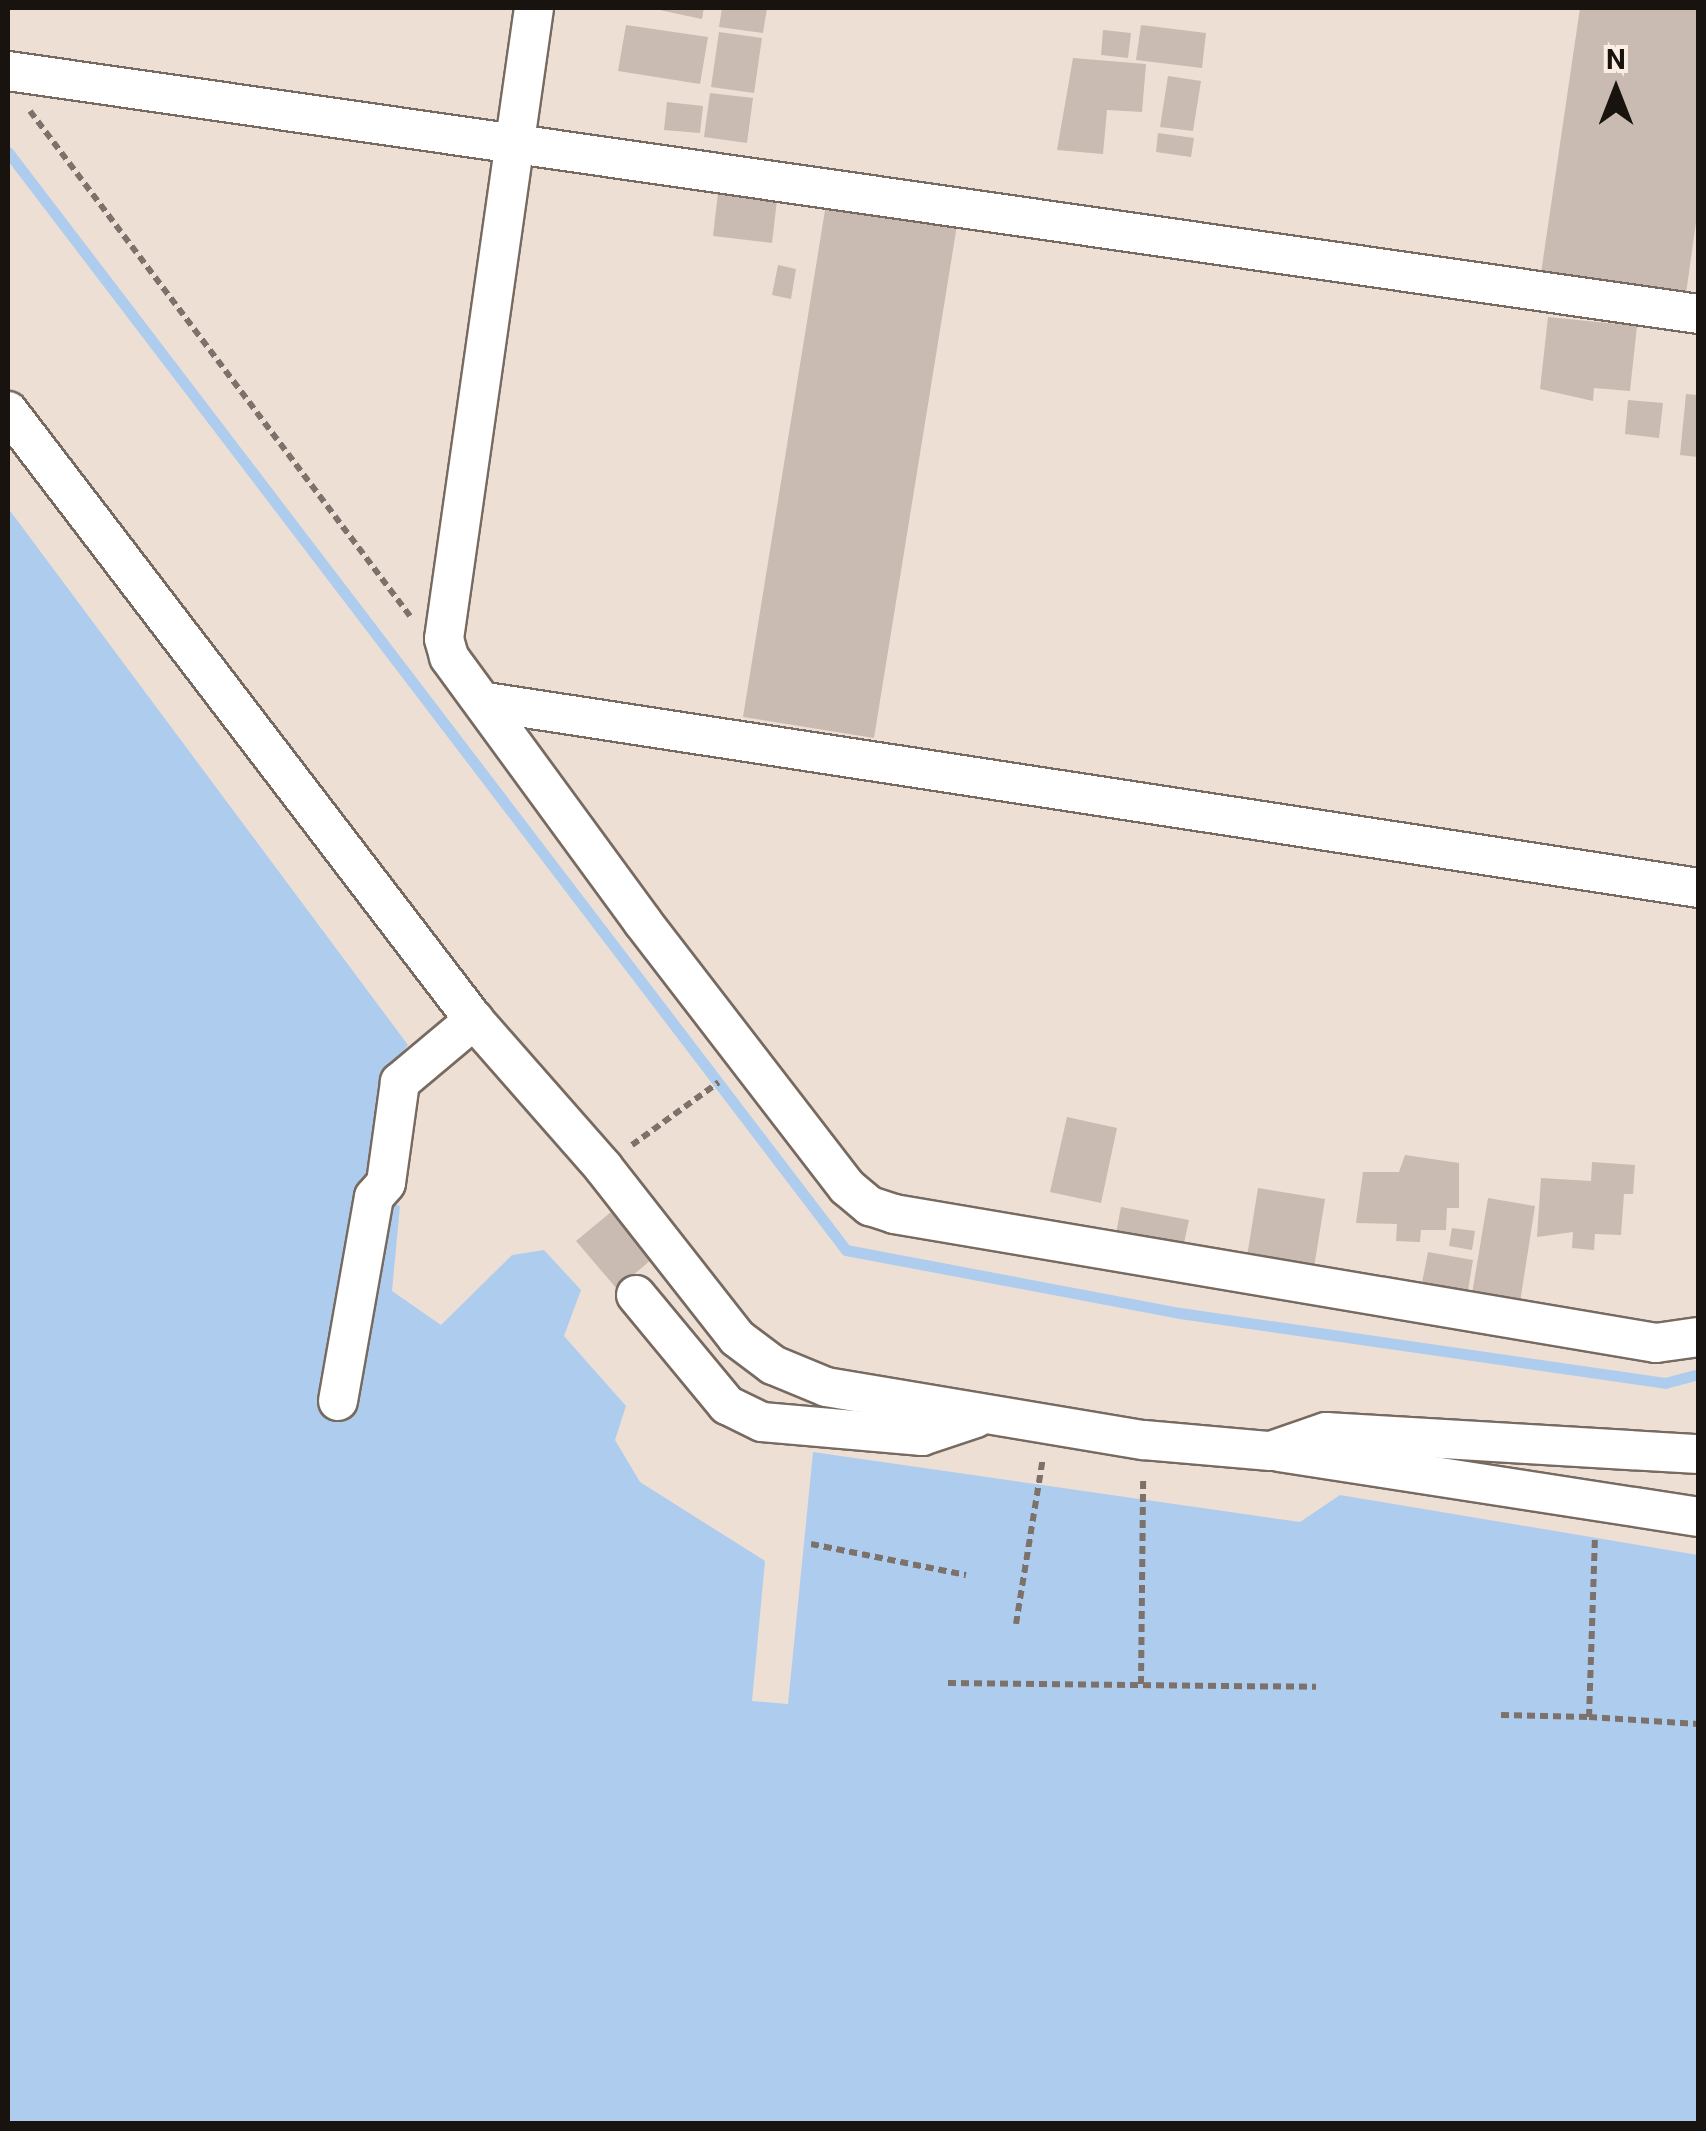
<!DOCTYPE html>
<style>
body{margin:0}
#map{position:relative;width:1706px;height:2131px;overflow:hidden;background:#eedfd4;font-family:Roboto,sans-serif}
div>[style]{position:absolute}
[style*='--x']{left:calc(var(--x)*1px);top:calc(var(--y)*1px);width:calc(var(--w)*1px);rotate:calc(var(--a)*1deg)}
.water>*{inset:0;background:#aecdee}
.stream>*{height:11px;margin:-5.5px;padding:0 5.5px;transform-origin:5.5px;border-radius:5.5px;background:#aecdee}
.building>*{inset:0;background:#c9bbb1}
.path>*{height:6px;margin-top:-3px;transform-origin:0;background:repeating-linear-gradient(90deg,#7c726b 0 8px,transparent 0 13px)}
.roads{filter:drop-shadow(2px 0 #776a60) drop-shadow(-2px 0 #776a60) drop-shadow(0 2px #776a60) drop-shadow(0 -2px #776a60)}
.minor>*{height:38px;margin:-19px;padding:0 19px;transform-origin:19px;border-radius:19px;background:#fff}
span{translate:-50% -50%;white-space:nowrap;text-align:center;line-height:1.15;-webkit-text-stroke:9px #fbede1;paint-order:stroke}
.frame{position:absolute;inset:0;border:10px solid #18130f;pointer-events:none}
.north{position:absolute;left:1566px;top:40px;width:100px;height:100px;-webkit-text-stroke:8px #fbede1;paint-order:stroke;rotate:0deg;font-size:28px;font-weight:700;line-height:40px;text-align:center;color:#18130f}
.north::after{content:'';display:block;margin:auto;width:35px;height:45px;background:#18130f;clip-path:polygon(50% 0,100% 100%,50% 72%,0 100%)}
</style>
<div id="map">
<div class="water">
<i style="clip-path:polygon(8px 508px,408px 1045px,396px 1061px,373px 1197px,400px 1206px,392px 1291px,441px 1325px,512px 1255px,544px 1250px,581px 1290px,564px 1336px,626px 1406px,615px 1440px,640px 1482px,765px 1561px,752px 1701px,788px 1704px,813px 1452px,1300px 1522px,1340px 1495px,1698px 1555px,1698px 2123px,8px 2123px)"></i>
</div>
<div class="stream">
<i style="--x:8;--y:152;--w:1381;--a:52.65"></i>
<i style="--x:846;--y:1250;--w:340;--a:10.7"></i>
<i style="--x:1180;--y:1313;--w:490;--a:8.2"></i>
<i style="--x:1665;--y:1383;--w:34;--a:-15"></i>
</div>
<div class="building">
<i style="clip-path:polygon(650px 8px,704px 8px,702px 19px)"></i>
<i style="clip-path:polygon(722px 8px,767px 8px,763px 33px,719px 27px)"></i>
<i style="clip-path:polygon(1580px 8px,1698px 8px,1698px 208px,1685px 301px,1540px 280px)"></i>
<i style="clip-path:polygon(626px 25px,708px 37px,700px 84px,618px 71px)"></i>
<i style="clip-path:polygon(1141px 25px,1206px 33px,1202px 68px,1136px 60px)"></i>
<i style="clip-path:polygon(1103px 30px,1131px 33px,1128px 58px,1101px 55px)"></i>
<i style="clip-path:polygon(719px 32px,762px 38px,754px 93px,711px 87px)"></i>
<i style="clip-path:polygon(1073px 58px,1146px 64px,1142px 112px,1107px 110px,1103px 154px,1057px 150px)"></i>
<i style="clip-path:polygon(1168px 76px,1201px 81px,1193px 131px,1160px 127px)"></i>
<i style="clip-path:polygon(710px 93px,753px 98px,747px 143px,704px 137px)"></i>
<i style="clip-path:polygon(667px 102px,703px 106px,700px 133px,664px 130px)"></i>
<i style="clip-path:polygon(1158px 133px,1194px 138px,1191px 157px,1156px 152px)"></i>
<i style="clip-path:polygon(718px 193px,777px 200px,772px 243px,713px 236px)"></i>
<i style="clip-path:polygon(826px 204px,957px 225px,874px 738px,743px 717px)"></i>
<i style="clip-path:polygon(778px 265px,796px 269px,791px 299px,772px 295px)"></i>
<i style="clip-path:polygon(1548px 317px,1637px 326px,1630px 391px,1594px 388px,1593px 401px,1540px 389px)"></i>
<i style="clip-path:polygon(1686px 394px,1698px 395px,1698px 457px,1680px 455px)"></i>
<i style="clip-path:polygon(1628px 400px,1663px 403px,1659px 438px,1625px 434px)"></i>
<i style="clip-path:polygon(1067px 1117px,1117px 1128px,1101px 1203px,1050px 1192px)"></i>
<i style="clip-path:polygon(1405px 1155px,1459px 1163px,1459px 1208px,1447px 1208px,1446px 1230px,1421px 1230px,1420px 1242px,1396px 1241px,1397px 1224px,1356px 1223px,1363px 1172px,1399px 1172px)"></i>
<i style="clip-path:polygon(1592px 1162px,1635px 1165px,1633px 1194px,1624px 1194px,1621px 1235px,1595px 1234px,1594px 1250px,1572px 1248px,1573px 1232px,1537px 1237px,1541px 1178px,1591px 1181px)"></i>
<i style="clip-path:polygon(1258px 1188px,1325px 1199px,1313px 1274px,1246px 1263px)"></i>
<i style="clip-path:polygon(1488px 1198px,1535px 1206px,1520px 1302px,1472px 1294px)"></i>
<i style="clip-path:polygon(1121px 1207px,1189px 1220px,1182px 1252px,1115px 1239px)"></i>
<i style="clip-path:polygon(611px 1212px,652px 1259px,617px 1289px,576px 1241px)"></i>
<i style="clip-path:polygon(1452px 1228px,1475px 1231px,1472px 1250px,1449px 1246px)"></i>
<i style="clip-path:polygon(1428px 1252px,1473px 1260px,1467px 1296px,1421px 1288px)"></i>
</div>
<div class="path">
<i style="--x:30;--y:111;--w:632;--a:53.04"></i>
<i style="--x:632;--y:1145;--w:107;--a:-35.9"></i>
<i style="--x:811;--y:1544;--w:158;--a:11.3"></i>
<i style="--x:1016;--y:1624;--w:168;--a:-80.8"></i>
<i style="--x:948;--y:1683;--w:368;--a:0.6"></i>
<i style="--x:1141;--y:1684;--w:208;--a:-89.4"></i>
<i style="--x:1501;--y:1715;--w:88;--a:1.3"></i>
<i style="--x:1589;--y:1717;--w:179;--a:-88.1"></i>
<i style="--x:1589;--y:1717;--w:109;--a:3.7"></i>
</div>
<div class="roads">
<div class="minor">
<i style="--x:534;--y:8;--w:637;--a:98.12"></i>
<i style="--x:444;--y:639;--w:19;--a:74"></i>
<i style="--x:449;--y:657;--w:327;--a:53.8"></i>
<i style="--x:642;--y:921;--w:336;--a:52.4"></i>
<i style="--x:847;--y:1187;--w:30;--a:40"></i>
<i style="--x:870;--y:1206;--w:25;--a:18"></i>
<i style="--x:894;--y:1214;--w:773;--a:9.61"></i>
<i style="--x:1656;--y:1343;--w:42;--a:-8.1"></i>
<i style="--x:8;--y:71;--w:1707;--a:8.18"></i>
<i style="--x:8;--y:411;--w:767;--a:52.58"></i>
<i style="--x:474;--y:1020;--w:196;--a:48.7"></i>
<i style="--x:603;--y:1167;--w:217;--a:51.9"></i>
<i style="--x:737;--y:1338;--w:45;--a:36.9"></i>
<i style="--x:773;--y:1365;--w:57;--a:22.5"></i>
<i style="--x:826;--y:1387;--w:322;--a:9.5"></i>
<i style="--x:1144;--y:1440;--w:127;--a:5"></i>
<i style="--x:1271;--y:1451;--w:58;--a:-19.1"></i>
<i style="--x:1326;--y:1432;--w:373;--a:3.4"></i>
<i style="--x:486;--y:702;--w:1226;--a:8.72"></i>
<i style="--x:636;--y:1295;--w:143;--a:50.4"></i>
<i style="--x:727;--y:1405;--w:39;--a:26"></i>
<i style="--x:762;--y:1422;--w:161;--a:5"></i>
<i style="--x:922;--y:1436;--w:57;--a:-18.4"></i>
<i style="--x:338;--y:1401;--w:207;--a:-80"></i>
<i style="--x:374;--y:1197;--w:18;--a:-49"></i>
<i style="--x:386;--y:1183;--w:102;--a:-82.1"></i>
<i style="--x:400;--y:1082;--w:97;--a:-40"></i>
<i style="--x:1279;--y:1452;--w:424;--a:8.8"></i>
</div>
</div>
<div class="frame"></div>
<div class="north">N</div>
</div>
